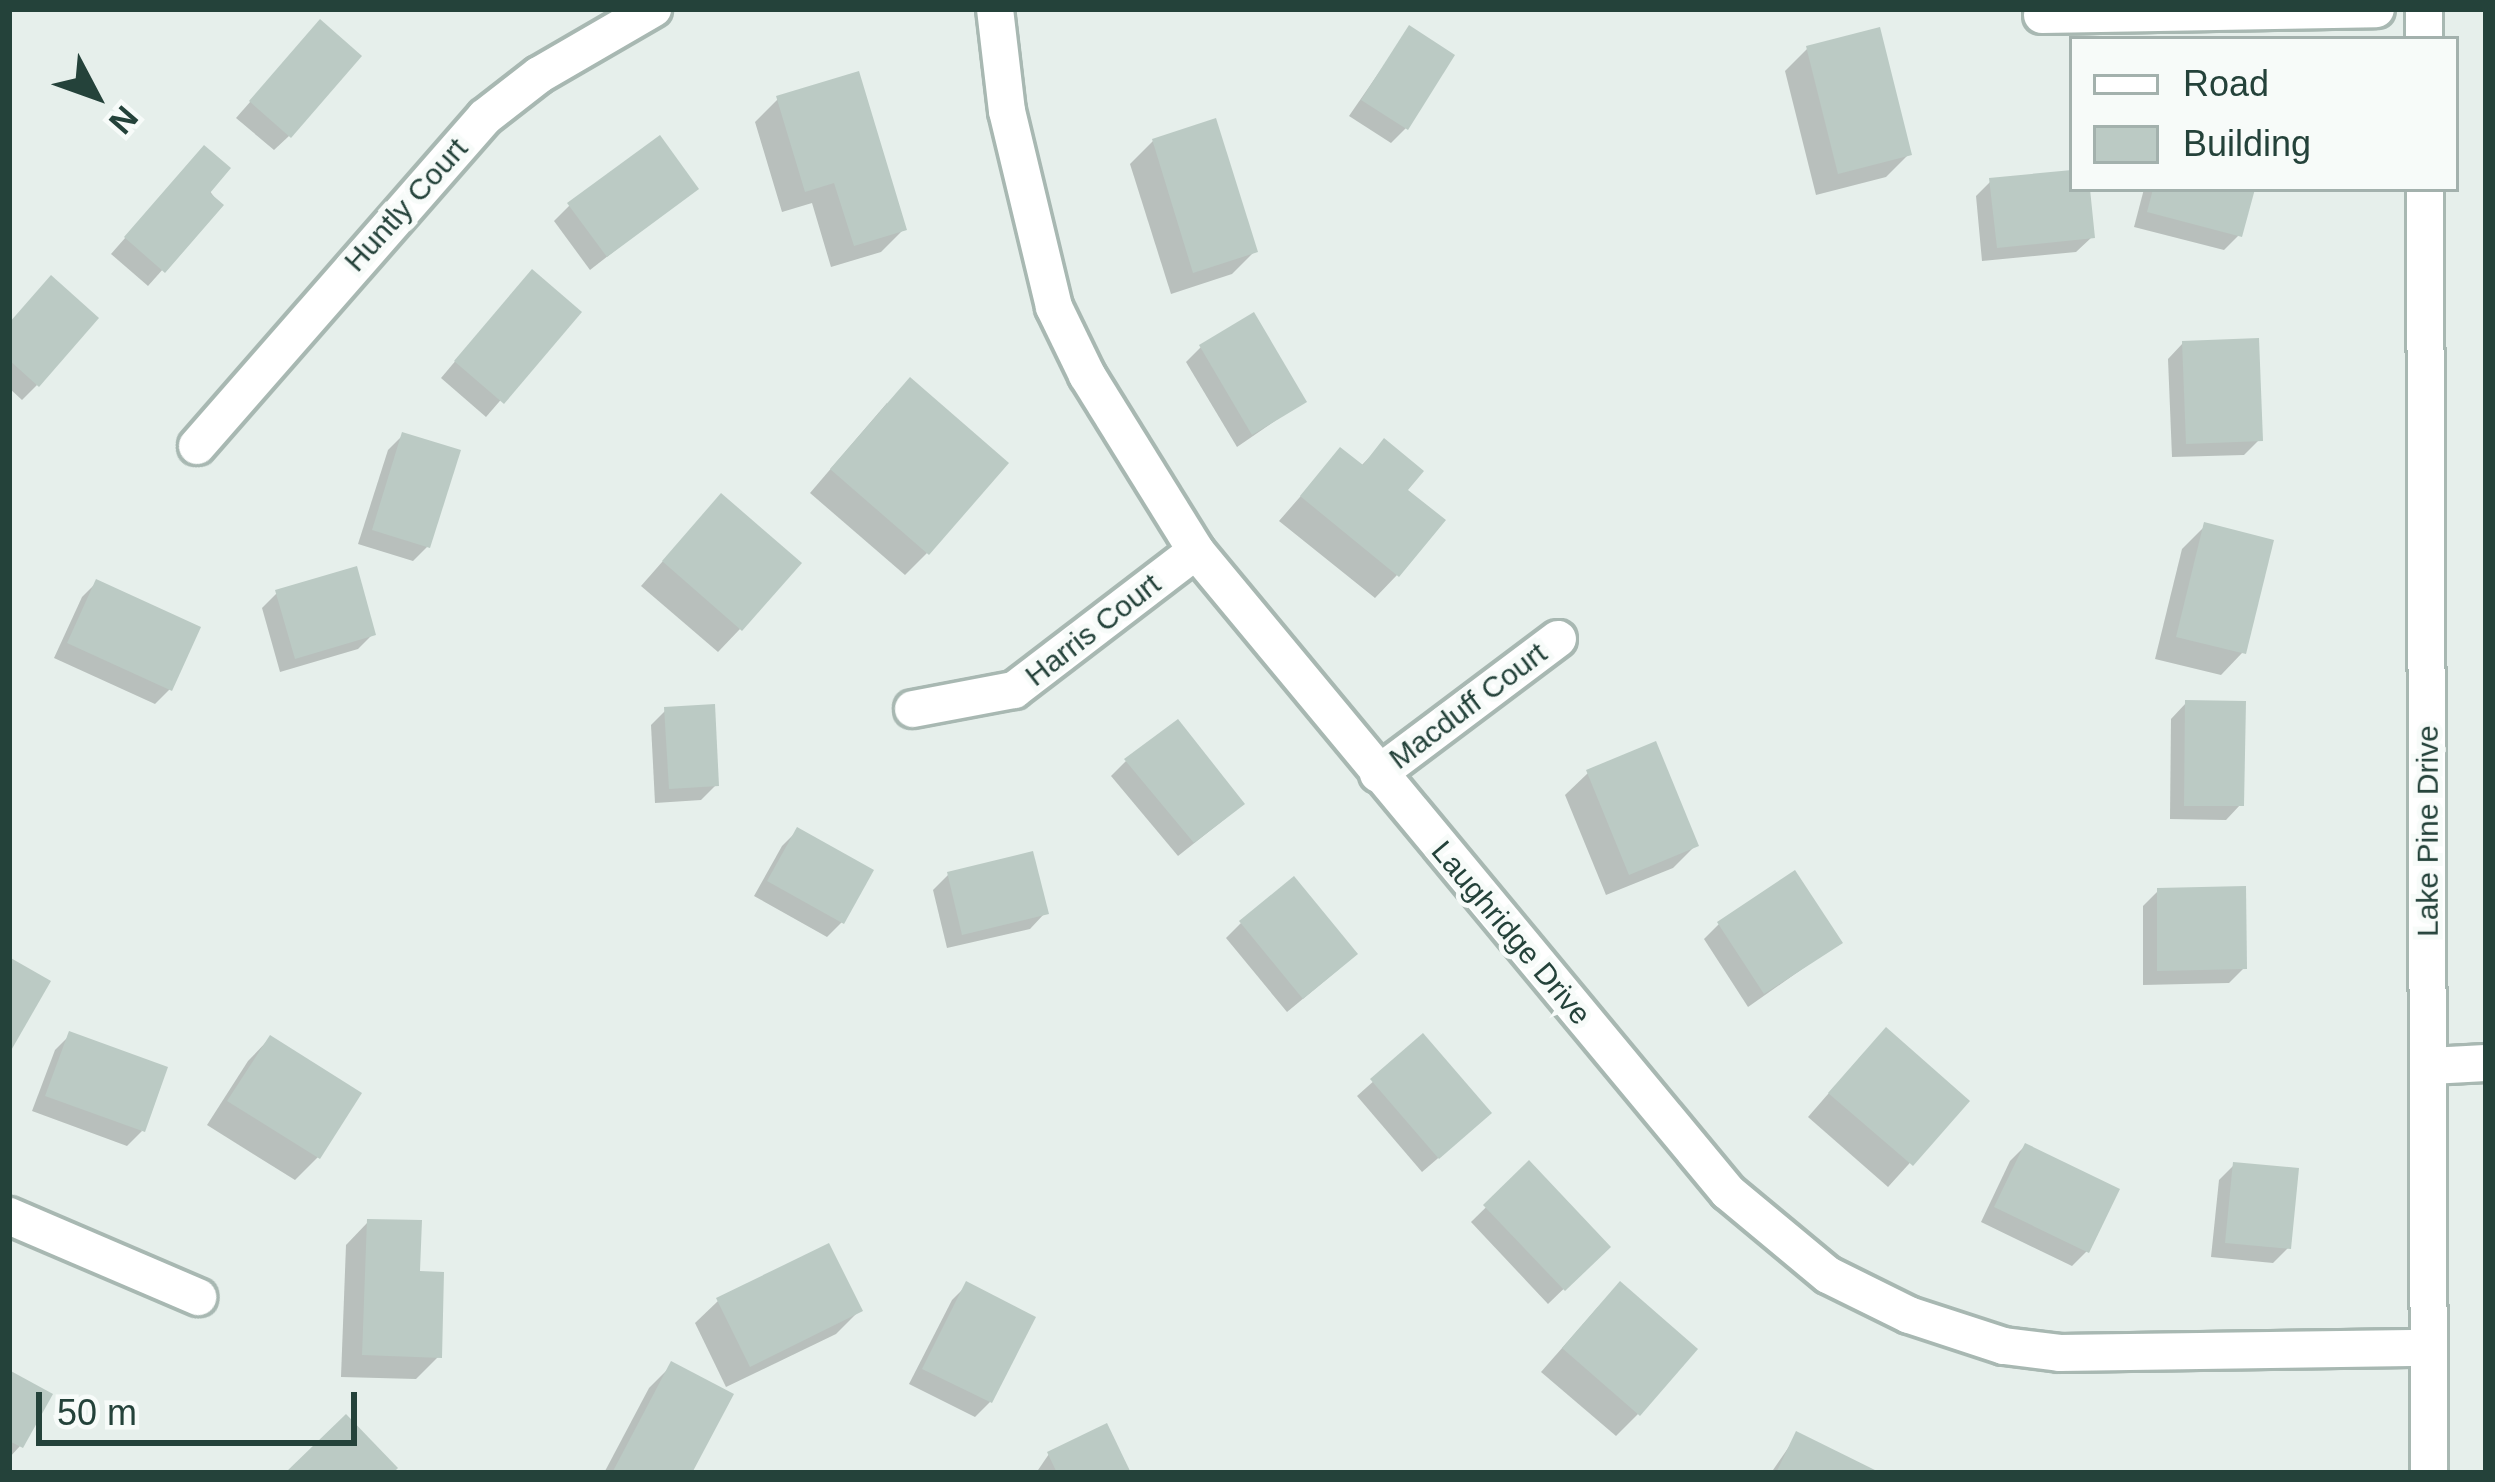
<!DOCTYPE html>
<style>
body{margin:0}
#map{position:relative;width:2495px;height:1482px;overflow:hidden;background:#e6efeb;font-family:Helvetica,sans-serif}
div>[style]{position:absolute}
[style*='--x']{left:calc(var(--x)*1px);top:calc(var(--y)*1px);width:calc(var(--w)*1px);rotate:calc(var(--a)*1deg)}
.shadow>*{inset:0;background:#0003}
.building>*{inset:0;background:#bbcac4}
.roads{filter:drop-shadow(3px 0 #a8b8b2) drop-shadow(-3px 0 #a8b8b2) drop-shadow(0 3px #a8b8b2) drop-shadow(0 -3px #a8b8b2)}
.street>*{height:36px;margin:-18px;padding:0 18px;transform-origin:18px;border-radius:18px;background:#fff}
.secondary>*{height:36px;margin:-18px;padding:0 18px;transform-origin:18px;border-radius:18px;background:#fff}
span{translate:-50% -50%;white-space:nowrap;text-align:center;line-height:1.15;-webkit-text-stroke:10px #f7fbf9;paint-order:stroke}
.street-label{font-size:30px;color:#24423a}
.frame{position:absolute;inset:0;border:12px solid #24423a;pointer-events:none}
.legend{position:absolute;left:2069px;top:36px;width:390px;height:156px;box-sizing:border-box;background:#f7fbf9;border:3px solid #a3b1ad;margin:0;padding:15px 21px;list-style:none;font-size:36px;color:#24423a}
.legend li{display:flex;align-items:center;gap:24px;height:60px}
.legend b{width:60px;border:3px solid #a3b1ad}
.north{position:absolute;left:36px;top:36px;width:120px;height:120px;-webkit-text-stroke:9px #f7fbf9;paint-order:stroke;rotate:131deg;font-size:33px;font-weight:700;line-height:48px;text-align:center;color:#24423a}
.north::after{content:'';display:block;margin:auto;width:42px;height:54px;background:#24423a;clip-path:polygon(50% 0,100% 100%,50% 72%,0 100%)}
.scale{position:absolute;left:36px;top:1392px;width:321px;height:54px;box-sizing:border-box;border:6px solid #24423a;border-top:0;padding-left:15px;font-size:36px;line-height:42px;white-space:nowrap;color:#24423a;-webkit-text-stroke:9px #f7fbf9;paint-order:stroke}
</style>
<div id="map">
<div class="shadow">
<i style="clip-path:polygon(1409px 29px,1406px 128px,1391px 143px,1349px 116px)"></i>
<i style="clip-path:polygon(306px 38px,289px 136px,274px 150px,236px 118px)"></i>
<i style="clip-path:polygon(1808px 48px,1909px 154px,1886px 177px,1816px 195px,1785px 71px)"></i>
<i style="clip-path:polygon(778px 99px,903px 230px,881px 252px,831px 267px,812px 203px,782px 212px,755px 122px)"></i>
<i style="clip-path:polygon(1153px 141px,1255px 251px,1232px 274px,1171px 294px,1130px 164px)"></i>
<i style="clip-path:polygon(190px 164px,220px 205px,148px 286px,111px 254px)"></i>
<i style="clip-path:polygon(2072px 173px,2072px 189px,2087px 189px,2092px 237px,2076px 252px,1982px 261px,1976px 196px,1991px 181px)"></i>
<i style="clip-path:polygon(695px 188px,590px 270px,554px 221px,569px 206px)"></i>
<i style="clip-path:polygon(2144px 189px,2252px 189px,2239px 235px,2224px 250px,2134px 227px)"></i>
<i style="clip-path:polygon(517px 288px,577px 312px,486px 417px,441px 378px)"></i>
<i style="clip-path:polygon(9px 325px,37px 385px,22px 400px,9px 388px)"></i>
<i style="clip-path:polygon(2183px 343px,2259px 440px,2244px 455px,2172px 457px,2168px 359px)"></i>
<i style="clip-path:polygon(1201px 347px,1304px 401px,1237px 447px,1186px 362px)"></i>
<i style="clip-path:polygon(887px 403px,927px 553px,905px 575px,810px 493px)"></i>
<i style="clip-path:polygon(403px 435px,428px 546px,413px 561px,358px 544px,388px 450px)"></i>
<i style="clip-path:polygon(1384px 442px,1404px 490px,1397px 575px,1375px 598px,1279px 521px,1340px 451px,1360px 467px)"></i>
<i style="clip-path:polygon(699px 520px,740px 629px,718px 652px,641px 586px)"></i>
<i style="clip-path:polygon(2205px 526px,2243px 652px,2221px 675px,2155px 659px,2182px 549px)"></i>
<i style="clip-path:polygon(97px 582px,170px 689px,155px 704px,54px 658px,82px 597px)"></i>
<i style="clip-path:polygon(277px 593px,373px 634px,358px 649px,280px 672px,262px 608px)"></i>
<i style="clip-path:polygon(2186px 703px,2241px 804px,2226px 820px,2170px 819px,2171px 719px)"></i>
<i style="clip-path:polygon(666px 710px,716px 785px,701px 800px,655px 803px,651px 725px)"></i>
<i style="clip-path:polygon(1126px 761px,1226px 818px,1178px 856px,1111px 776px)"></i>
<i style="clip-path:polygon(1588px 773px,1696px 845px,1673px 868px,1606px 895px,1565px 795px)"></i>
<i style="clip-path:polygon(797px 831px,842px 922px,827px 937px,754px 896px,782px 846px)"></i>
<i style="clip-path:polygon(948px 875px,1045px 913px,1030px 929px,947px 948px,933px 890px)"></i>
<i style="clip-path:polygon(2158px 891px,2244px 968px,2229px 983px,2143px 985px,2143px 906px)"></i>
<i style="clip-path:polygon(1241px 923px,1339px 969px,1287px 1012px,1226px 938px)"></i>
<i style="clip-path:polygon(1719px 924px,1839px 943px,1748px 1007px,1704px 939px)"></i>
<i style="clip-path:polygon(70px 1035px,142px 1131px,127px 1146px,32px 1111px,55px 1050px)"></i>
<i style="clip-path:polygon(1423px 1037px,1473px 1128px,1422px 1172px,1357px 1096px)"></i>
<i style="clip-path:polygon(270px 1038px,318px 1157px,295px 1180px,207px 1125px,248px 1061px)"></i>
<i style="clip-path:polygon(1863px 1054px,1966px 1101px,1888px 1187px,1808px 1117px)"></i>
<i style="clip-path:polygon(2025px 1146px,2087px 1251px,2072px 1266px,1981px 1222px,2010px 1161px)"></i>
<i style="clip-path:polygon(1529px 1165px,1607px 1247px,1548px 1304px,1471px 1222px)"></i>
<i style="clip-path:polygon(2234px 1165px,2288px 1248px,2273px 1263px,2211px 1257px,2219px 1180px)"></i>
<i style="clip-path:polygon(368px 1222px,416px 1274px,439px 1356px,416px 1379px,341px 1377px,346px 1245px)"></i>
<i style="clip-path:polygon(967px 1285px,990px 1402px,975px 1417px,909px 1384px,952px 1300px)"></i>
<i style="clip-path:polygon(718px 1301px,859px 1311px,836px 1334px,726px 1387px,695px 1323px)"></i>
<i style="clip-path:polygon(1598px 1307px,1638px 1414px,1616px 1436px,1541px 1372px)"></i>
<i style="clip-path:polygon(672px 1365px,688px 1473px,604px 1473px,649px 1388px)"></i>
<i style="clip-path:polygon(9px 1373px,20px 1446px,9px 1458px)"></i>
<i style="clip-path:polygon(1797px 1435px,1875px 1473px,1771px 1473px)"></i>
<i style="clip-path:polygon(1049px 1454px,1128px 1473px,1036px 1473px)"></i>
</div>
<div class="building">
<i style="clip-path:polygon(320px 19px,362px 56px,291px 138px,249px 101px)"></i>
<i style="clip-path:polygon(1409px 25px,1455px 55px,1408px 130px,1361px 100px)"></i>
<i style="clip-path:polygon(1880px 27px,1912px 155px,1838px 174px,1806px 46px)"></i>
<i style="clip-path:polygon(859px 71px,907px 230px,854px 246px,834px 183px,805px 192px,776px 96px)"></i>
<i style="clip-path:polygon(1216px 118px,1258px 252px,1193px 273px,1152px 139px)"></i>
<i style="clip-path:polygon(660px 135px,699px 189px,607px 257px,567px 203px)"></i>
<i style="clip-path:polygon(204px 145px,231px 168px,210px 193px,224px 205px,165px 273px,124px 237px)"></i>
<i style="clip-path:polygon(2072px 170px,2072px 189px,2090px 189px,2095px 238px,1997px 248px,1989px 178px)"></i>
<i style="clip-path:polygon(2153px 189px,2255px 189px,2242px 237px,2147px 212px)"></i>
<i style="clip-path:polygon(532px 269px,582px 312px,504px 404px,454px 361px)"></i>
<i style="clip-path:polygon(51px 275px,99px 318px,39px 387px,9px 360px,9px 323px)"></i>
<i style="clip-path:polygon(1254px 312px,1307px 402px,1252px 435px,1199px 345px)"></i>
<i style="clip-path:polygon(2259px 338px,2263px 441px,2186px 444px,2182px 341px)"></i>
<i style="clip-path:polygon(910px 377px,1009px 463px,929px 555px,830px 469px)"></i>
<i style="clip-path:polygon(402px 432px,461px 450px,430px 548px,372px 530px)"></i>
<i style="clip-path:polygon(1384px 438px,1424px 471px,1408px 490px,1446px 520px,1399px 577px,1300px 496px,1340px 447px,1363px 465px)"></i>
<i style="clip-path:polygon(721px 493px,802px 563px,742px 631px,662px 561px)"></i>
<i style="clip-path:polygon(2204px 522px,2274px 540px,2246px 654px,2176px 637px)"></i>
<i style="clip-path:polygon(357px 566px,376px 635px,295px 659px,275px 590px)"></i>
<i style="clip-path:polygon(96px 579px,201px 627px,172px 691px,67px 643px)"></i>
<i style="clip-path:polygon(2185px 700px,2246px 701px,2244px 806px,2184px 806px)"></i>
<i style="clip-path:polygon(715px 704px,719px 786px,669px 789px,664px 707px)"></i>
<i style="clip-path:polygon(1178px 719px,1245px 804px,1194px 843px,1124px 759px)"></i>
<i style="clip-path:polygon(1656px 741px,1699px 846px,1629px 875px,1586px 770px)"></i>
<i style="clip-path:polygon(797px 827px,874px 870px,844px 924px,767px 881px)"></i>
<i style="clip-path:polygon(1033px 851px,1049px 914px,962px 935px,947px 872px)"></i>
<i style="clip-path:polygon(1795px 870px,1843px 943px,1764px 994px,1717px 922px)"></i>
<i style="clip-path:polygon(1294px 876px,1358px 954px,1303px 999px,1239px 921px)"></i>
<i style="clip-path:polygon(2246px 886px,2247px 969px,2157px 971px,2157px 888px)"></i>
<i style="clip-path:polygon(9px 957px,51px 981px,9px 1054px)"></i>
<i style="clip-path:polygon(1886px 1027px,1970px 1101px,1913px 1166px,1828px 1093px)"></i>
<i style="clip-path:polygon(69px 1031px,168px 1067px,145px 1132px,45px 1096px)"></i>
<i style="clip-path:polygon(1423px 1033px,1492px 1113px,1439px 1159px,1370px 1079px)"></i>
<i style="clip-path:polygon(270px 1035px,362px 1093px,320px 1159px,227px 1101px)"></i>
<i style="clip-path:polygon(2025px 1143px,2120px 1189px,2089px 1253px,1994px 1207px)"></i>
<i style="clip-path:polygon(1529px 1160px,1611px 1247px,1565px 1291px,1483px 1205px)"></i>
<i style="clip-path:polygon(2233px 1162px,2299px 1168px,2291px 1249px,2225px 1243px)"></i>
<i style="clip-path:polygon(367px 1219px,422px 1220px,420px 1271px,444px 1272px,442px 1358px,362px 1355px)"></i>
<i style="clip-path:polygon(829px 1243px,863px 1311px,750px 1367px,716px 1298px)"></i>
<i style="clip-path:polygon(966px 1281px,1036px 1317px,992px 1403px,922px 1369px)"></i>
<i style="clip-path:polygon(1620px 1281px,1698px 1349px,1640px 1416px,1562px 1348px)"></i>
<i style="clip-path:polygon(671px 1361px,734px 1394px,692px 1473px,612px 1473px)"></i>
<i style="clip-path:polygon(9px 1370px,53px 1394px,23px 1448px,9px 1441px)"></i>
<i style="clip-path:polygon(346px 1414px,398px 1468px,393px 1473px,285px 1473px)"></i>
<i style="clip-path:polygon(1107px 1423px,1131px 1473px,1057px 1473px,1047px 1452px)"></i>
<i style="clip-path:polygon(1796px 1431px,1881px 1473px,1776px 1473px)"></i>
</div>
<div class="roads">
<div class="street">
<i style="--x:995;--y:9;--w:103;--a:83.3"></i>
<i style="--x:1007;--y:111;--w:202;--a:76.5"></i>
<i style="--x:1054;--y:307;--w:76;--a:64.1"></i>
<i style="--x:1087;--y:375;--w:207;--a:58.2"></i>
<i style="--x:1196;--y:551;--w:833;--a:50.31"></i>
<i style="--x:1728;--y:1192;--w:130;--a:39.7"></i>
<i style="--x:1828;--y:1275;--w:90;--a:26.3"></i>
<i style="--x:1909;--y:1315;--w:100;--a:18.1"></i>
<i style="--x:2004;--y:1346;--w:56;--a:7.1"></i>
<i style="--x:2060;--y:1353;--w:368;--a:-0.8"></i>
<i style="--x:2042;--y:15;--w:334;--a:-1"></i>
<i style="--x:197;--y:446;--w:437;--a:-48.8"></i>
<i style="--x:485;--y:117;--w:68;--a:-37.9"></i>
<i style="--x:539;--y:75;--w:132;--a:-30.1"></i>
<i style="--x:913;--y:709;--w:103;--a:-10.7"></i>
<i style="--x:1014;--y:690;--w:229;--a:-37.4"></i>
<i style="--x:1378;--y:774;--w:225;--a:-36.9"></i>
<i style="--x:2430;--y:1066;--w:56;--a:-3.1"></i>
<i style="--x:9;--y:1216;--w:206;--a:23.2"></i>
</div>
<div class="secondary">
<i style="--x:2424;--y:9;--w:30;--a:90"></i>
<i style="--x:2425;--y:189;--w:1284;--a:89.82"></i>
</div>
</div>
<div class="street-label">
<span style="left:406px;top:205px;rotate:-48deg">Huntly Court</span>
<span style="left:1093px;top:630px;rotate:-38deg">Harris Court</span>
<span style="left:1468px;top:706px;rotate:-37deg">Macduff Court</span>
<span style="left:2428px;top:831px;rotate:-90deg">Lake Pine Drive</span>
<span style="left:1511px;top:933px;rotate:50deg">Laughridge Drive</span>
</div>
<div class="frame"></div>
<ul class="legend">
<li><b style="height:15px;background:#fff"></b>Road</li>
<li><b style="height:33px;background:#bbcac4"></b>Building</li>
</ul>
<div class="north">N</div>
<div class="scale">50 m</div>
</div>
